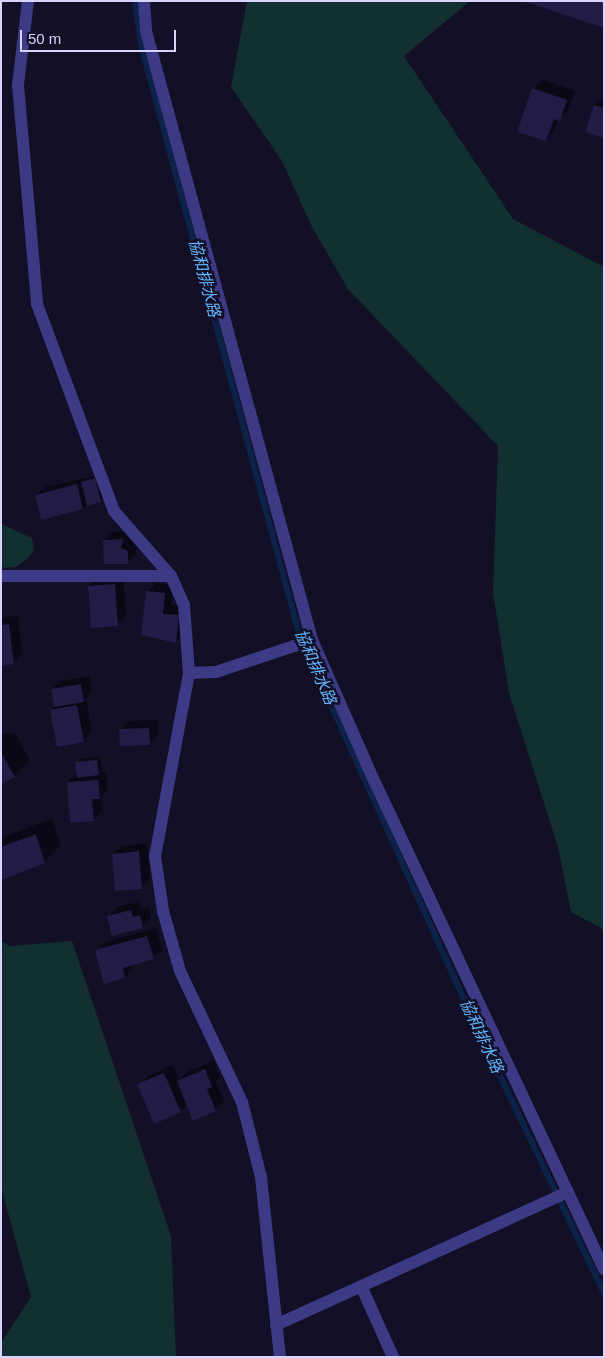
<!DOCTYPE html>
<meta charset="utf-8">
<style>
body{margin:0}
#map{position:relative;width:605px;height:1358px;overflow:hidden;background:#130f26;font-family:Arial,"Noto Sans JP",sans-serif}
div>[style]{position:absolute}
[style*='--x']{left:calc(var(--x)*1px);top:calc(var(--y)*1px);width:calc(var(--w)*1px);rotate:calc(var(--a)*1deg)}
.green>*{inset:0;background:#12302f}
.shadow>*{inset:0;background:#0007}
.stream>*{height:6px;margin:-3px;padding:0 3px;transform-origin:3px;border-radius:3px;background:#0c2248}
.building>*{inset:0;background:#241b47}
.street>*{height:12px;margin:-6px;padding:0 6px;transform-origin:6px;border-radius:6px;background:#3d3a85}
span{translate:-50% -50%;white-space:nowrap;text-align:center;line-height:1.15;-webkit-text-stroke:5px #130f26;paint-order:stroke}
.water-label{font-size:16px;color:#62b6ff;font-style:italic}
.frame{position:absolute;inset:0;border:2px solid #d9d4ff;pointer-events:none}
.scale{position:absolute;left:20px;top:30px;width:156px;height:22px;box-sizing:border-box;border:2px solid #d9d4ff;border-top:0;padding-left:6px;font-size:15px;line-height:18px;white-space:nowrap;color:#d9d4ff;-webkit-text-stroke:4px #130f26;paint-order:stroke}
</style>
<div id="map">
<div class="green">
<i style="clip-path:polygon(247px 1px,470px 1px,404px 56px,513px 219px,604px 267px,604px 935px,601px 928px,571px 912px,558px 847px,509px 693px,493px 593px,498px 446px,348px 289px,312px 227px,282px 161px,231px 87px)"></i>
<i style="clip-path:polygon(1px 524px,32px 538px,34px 550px,26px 560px,15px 567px,1px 568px)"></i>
<i style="clip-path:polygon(1px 941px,9px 946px,72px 941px,171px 1236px,176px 1357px,1px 1357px,1px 1343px,31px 1297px,1px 1187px)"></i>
</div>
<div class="shadow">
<i style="clip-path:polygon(529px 1px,604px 1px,604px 27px)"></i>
<i style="clip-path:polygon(542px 80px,575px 91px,568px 111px,558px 119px,554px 131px,546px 140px,533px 89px)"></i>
<i style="clip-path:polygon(604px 97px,604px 137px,595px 106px)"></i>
<i style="clip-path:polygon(1px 305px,2px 305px,1px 334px)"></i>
<i style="clip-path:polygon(99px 475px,105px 497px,83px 508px,36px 495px,45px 487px)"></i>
<i style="clip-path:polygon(131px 531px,129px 539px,136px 543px,136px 554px,127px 562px,105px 540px,113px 532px)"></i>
<i style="clip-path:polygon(123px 576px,126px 616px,117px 625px,89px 586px,98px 578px)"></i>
<i style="clip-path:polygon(156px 583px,173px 585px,171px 605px,187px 607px,184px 633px,176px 642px,147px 592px)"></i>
<i style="clip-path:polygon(18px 616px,22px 654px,13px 663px,1px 664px,1px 618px)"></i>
<i style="clip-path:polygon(89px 676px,92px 692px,86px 698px,92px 732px,83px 741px,52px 711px,57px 705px,52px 689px,61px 681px)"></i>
<i style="clip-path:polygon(158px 720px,158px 735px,150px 744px,120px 730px,129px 721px)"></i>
<i style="clip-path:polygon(15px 733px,30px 760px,14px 776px,1px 751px,1px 734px)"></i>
<i style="clip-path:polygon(100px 756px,102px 772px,106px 771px,108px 789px,101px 796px,102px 811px,93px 820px,68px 782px,77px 773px,76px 763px,80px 759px)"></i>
<i style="clip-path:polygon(52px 818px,61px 845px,44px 862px,1px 879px,1px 831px,2px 838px)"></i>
<i style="clip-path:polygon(147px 843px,150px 879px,141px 888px,113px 854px,122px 846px)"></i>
<i style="clip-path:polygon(139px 902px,141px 909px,149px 907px,151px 918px,143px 926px,113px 934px,109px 916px,117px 907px)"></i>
<i style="clip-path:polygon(156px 928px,162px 950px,153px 958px,132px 964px,133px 968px,125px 977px,97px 951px,105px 942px)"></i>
<i style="clip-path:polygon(214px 1061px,220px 1077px,216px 1081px,224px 1102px,215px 1110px,187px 1104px,180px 1111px,139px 1085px,148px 1076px,173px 1065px,179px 1080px,187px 1072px)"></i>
</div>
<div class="stream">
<i style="--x:135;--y:1;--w:44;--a:82.2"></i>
<i style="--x:141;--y:45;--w:610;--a:74.98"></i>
<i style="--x:299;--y:634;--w:435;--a:65.7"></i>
<i style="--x:478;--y:1030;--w:292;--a:64.4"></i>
</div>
<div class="building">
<i style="clip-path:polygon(527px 1px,604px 2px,604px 28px,526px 2px)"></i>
<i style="clip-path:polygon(532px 88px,567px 100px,560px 121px,554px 119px,546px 141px,517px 132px)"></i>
<i style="clip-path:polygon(594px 105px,604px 108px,604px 138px,585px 132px)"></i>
<i style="clip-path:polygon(95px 478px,101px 502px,87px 506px,81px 482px)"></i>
<i style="clip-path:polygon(77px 484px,83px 509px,41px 520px,35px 495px)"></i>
<i style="clip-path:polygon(123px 539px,121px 548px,128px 551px,128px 564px,104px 564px,103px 540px)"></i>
<i style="clip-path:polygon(115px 584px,118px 626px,91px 628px,88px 586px)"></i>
<i style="clip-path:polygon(146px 591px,165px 593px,163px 614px,179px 615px,176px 643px,141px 635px)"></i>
<i style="clip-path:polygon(9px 624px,14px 664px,1px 666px,1px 625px)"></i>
<i style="clip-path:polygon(81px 684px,84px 702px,54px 707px,51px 689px)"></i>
<i style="clip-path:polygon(77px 705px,84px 742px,57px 747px,50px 710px)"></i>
<i style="clip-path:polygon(149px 728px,150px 745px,120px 746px,119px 729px)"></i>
<i style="clip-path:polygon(1px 753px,15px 777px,1px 784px)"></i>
<i style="clip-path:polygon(97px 760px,99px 775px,77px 778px,75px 762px)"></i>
<i style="clip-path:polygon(98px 780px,100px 799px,92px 799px,94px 821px,70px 823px,67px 782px)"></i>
<i style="clip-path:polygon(36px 834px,45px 863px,1px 880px,1px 847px)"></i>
<i style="clip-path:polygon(139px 851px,142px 889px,115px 891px,112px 854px)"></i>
<i style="clip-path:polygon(131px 910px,133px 917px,140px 915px,143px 928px,112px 936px,107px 916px)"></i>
<i style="clip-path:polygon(147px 936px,154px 959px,123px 968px,125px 978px,104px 984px,95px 950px)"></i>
<i style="clip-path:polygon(205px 1069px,212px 1087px,207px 1089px,216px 1111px,193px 1121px,177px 1081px)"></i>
<i style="clip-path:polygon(164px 1073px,181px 1112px,154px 1124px,137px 1084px)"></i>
</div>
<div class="street">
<i style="--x:28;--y:1;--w:85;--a:96.8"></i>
<i style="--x:18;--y:85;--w:220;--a:85"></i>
<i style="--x:37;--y:304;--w:221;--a:69.6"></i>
<i style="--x:114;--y:511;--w:86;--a:48.8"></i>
<i style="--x:171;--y:576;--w:32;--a:66"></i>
<i style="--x:184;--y:605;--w:68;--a:85.8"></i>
<i style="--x:189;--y:673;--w:186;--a:100.5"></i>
<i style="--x:155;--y:856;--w:56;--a:81.7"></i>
<i style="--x:163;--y:911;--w:62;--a:74.2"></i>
<i style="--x:180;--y:971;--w:145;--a:64.7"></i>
<i style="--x:242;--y:1102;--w:77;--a:75.8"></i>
<i style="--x:261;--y:1177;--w:181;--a:84"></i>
<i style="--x:144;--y:1;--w:30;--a:86"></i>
<i style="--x:146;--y:31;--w:631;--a:74.75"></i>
<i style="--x:312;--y:640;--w:149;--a:66.2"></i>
<i style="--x:372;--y:776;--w:545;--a:64.8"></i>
<i style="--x:1;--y:576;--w:170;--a:0"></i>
<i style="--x:189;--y:673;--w:27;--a:-2"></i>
<i style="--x:216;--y:672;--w:101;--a:-18.4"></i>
<i style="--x:362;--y:1288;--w:76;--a:65.8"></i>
<i style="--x:276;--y:1325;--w:321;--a:-24.5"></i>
</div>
<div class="water-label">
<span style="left:204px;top:278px;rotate:75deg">協和排水路</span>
<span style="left:315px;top:667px;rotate:67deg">協和排水路</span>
<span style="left:481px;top:1036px;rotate:65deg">協和排水路</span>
</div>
<div class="frame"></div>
<div class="scale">50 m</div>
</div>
